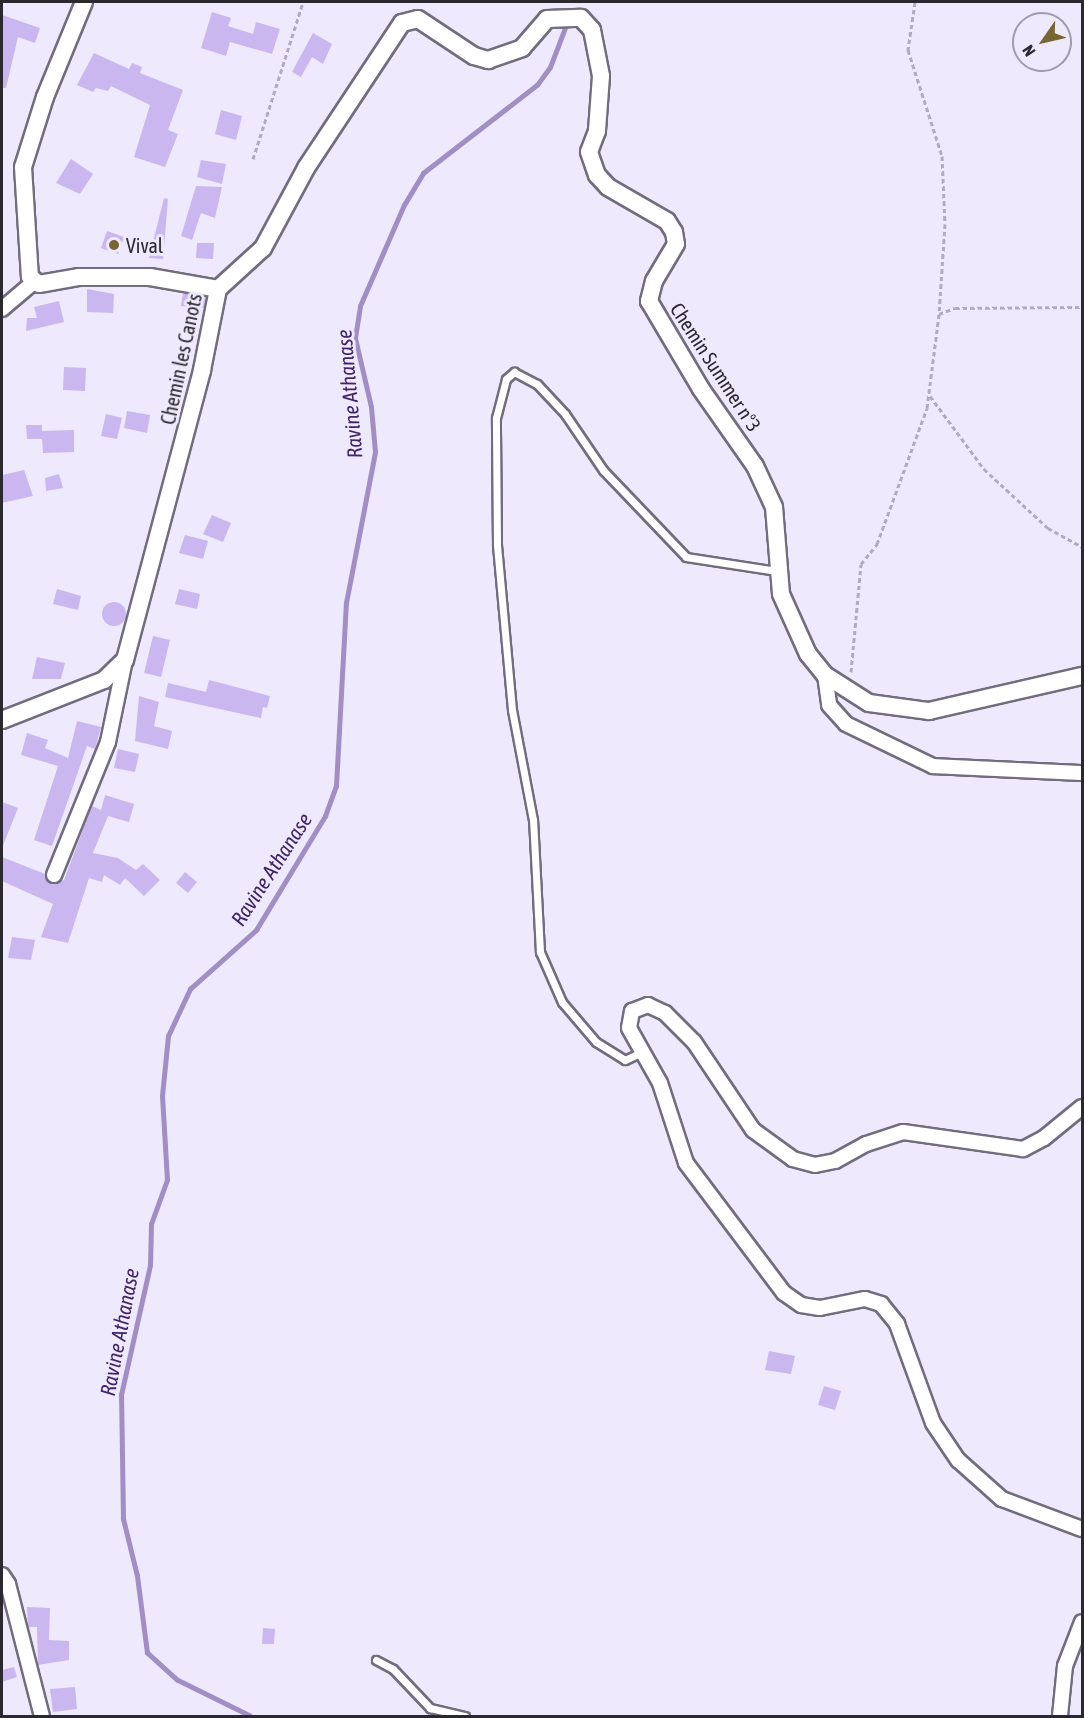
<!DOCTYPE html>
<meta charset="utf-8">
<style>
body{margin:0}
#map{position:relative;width:1084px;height:1718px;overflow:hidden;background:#efe9fd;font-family:"Asap Condensed",sans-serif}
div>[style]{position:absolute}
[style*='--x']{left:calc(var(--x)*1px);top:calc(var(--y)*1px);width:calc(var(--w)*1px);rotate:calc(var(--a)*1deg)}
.stream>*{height:4.5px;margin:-2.25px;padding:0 2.25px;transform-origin:2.25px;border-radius:2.25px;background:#a08ec5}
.building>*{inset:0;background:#cab7f0}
.round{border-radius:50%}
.path>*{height:3px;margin-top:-1.5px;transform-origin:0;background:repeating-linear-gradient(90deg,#b1acbd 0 4.5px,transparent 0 7.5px)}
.roads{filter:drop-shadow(2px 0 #726d7d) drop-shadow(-2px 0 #726d7d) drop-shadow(0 2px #726d7d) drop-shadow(0 -2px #726d7d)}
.service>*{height:7px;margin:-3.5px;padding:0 3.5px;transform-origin:3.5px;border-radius:3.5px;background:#fff}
.minor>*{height:14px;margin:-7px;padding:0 7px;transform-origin:7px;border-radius:7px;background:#fff}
.tertiary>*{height:16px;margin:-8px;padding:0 8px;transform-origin:8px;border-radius:8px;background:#fff}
.dots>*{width:16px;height:16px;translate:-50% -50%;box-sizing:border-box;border:3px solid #efe9fd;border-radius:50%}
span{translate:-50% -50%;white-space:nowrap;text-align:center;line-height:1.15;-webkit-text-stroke:6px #efe9fd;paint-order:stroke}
.poi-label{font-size:20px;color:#2b2830}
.left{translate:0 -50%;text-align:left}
.street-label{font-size:20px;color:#2b2830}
.water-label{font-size:21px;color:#402567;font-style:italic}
.frame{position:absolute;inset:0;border:3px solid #2b2830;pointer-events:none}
.north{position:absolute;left:1012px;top:12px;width:60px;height:60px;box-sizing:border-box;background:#efe9fd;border:2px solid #a19cab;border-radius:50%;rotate:236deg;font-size:16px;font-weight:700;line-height:24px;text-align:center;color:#2b2830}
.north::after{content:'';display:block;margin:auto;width:21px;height:27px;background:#776533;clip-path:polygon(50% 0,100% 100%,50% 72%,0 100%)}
</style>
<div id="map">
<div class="stream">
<i style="--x:250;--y:1716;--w:81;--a:-153.7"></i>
<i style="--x:177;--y:1680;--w:40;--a:-138"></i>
<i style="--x:147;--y:1653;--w:78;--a:-97.4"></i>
<i style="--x:137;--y:1576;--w:59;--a:-103.8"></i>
<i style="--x:123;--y:1519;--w:124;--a:-90.9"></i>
<i style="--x:121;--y:1395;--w:133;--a:-77.4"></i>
<i style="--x:150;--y:1265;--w:41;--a:-88.6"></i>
<i style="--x:151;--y:1224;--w:47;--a:-70"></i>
<i style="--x:167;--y:1180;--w:84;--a:-93.4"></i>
<i style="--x:162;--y:1096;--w:60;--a:-84.3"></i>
<i style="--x:168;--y:1036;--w:52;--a:-64.9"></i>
<i style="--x:190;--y:989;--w:89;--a:-41.8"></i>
<i style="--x:256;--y:930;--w:133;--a:-58.8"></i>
<i style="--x:325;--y:816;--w:32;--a:-70"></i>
<i style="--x:336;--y:786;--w:183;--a:-86.9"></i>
<i style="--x:346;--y:603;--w:154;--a:-79.1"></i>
<i style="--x:375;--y:452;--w:45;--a:-95.1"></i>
<i style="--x:371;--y:407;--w:71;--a:-103.1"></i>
<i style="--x:355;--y:338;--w:32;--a:-81"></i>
<i style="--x:360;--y:306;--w:110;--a:-66.5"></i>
<i style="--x:404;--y:205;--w:37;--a:-59"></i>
<i style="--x:423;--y:173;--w:144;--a:-37.7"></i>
<i style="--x:537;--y:85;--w:22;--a:-54"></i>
<i style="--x:550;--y:67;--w:42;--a:-69"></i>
</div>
<div class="building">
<i style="clip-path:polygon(212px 12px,231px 18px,228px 26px,253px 34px,256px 22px,280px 29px,272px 54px,230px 42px,226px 56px,201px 48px)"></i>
<i style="clip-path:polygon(2px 15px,40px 28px,35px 43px,18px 37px,6px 88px,2px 88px)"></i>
<i style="clip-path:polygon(313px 33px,332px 44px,323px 64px,312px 57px,301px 77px,292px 72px)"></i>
<i style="clip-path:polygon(94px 53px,129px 69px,132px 63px,142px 67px,140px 73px,183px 90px,168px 130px,178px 134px,165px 167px,134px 157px,150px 105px,111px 86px,108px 91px,96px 88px,93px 92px,77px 85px)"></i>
<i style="clip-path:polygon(221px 110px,242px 116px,236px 140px,215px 134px)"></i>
<i style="clip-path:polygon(71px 159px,93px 174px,80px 194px,56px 183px)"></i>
<i style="clip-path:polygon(201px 160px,226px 164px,222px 184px,197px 177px)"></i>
<i style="clip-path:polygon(196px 186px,222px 187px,215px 218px,201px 213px,192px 240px,181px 236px)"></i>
<i style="clip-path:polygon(164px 198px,168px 199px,163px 259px,149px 258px)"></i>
<i style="clip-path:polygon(107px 231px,124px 237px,118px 254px,101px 248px)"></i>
<i style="clip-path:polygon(197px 243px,214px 243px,213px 259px,196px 258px)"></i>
<i style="clip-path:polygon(87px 289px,114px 294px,113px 313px,87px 312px)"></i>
<i style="clip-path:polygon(183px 293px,206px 297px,204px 308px,181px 306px)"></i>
<i style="clip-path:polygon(59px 301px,64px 322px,26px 331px,27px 318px,37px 318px,34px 307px)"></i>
<i style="clip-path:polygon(64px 367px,86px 368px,85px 391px,63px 390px)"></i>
<i style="clip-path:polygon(127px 411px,150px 415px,147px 433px,124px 428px)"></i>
<i style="clip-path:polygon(106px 414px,122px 418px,117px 439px,101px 436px)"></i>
<i style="clip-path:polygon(26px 425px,42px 425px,42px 431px,74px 430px,74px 452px,43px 453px,42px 439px,27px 439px)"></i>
<i style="clip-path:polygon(24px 470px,33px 496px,2px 503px,2px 475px)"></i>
<i style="clip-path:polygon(59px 474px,63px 488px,46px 491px,45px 478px)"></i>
<i style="clip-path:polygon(212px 515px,231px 523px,223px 542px,203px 534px)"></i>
<i style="clip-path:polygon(185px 535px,208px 541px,203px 559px,179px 553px)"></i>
<i style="clip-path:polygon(57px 589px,81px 596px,78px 610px,53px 604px)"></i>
<i style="clip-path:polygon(179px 589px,200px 594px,197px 609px,175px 604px)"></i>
<i class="round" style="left:102px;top:602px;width:24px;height:24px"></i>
<i style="clip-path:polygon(153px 636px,170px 640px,161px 677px,144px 673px)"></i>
<i style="clip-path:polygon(37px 657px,65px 663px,61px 679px,32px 679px)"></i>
<i style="clip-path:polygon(209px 680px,270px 696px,267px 708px,263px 707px,261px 718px,165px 697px,168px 683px,206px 692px)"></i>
<i style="clip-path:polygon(139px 696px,159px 702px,154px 726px,172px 731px,168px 749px,135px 741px)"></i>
<i style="clip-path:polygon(77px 721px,101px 727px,95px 749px,87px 746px,52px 846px,34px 840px,58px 766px,21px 755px,27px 733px,48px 740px,45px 748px,68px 758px)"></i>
<i style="clip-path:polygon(118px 749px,139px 754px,135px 772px,114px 768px)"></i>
<i style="clip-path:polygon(105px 795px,134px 804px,129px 822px,108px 816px,93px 853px,118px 858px,136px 870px,143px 864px,160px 880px,144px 896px,125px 878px,120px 885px,104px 875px,102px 882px,89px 878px,68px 943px,41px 937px,53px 904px,2px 881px,2px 857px,45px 874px,51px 883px,64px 880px,92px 806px,101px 810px)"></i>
<i style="clip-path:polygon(2px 802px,18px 808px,2px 848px)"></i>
<i style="clip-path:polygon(185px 872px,197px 882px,188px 893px,176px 883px)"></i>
<i style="clip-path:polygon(12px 937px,35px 940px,31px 960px,8px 958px)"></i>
<i style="clip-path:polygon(769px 1351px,795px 1356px,791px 1374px,765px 1370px)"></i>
<i style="clip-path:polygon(824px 1386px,841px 1391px,835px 1410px,818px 1405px)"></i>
<i style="clip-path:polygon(27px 1607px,50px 1608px,49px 1640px,69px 1641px,69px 1660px,38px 1665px,37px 1627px,28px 1627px)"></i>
<i style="clip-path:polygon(263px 1628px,275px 1629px,274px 1644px,262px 1644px)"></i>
<i style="clip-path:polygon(14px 1667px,17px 1677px,2px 1682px,2px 1670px)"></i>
<i style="clip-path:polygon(75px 1687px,77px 1709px,53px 1712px,50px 1689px)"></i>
</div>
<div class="path">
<i style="--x:915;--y:2;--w:49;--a:98.3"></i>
<i style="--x:908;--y:50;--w:111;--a:72.2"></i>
<i style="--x:942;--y:156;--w:68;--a:87.5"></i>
<i style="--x:945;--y:224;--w:90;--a:93.8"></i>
<i style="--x:253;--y:159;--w:165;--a:-72.3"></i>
<i style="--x:930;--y:396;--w:91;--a:53.5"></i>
<i style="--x:984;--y:469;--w:87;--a:42.7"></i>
<i style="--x:1048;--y:528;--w:39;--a:29"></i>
<i style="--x:851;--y:672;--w:108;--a:-84.7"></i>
<i style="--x:861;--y:564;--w:26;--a:-51"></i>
<i style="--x:877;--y:544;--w:145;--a:-69.8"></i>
<i style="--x:927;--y:408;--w:95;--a:-82.7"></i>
<i style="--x:939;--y:314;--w:17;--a:-21"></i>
<i style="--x:955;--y:308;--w:127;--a:-0.5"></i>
</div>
<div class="roads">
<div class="service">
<i style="--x:642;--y:1052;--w:19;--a:155"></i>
<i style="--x:625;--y:1060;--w:34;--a:-148"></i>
<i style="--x:596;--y:1042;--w:52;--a:-130.4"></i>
<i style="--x:562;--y:1002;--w:55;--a:-113.7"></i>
<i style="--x:540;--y:952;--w:132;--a:-93"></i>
<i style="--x:533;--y:820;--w:112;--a:-100.8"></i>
<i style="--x:512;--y:710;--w:167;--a:-95.2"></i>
<i style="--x:497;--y:544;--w:126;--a:-90.5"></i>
<i style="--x:496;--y:418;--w:40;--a:-75.6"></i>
<i style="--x:506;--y:379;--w:11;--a:-41"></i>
<i style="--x:514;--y:372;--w:26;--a:28"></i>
<i style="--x:537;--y:384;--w:41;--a:47"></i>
<i style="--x:565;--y:414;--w:68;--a:55.8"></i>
<i style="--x:603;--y:470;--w:120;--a:46.3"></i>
<i style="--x:686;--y:557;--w:92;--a:8.7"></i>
<i style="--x:376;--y:1660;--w:19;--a:28"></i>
<i style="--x:393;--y:1669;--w:54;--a:46.5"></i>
<i style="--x:430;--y:1708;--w:36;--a:13"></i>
</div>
<div class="minor">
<i style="--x:2;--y:309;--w:43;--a:-40.3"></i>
<i style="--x:825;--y:675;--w:30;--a:82"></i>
<i style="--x:829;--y:705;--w:25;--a:48"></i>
<i style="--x:846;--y:724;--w:97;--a:25.8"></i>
<i style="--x:933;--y:766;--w:149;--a:2.7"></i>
<i style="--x:54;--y:875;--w:144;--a:-67.9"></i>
<i style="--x:108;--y:742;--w:84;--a:-78.3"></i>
<i style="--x:1082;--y:1107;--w:49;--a:140.8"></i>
<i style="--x:1044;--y:1138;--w:24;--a:152"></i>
<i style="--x:1023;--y:1149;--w:121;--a:-171.9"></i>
<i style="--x:903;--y:1132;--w:39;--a:162"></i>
<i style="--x:866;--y:1144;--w:35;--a:151"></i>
<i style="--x:835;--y:1161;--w:20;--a:169"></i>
<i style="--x:815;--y:1165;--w:23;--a:-165"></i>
<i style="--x:793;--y:1159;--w:49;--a:-144.1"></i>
<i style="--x:753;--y:1130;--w:106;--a:-123.8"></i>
<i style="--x:694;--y:1042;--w:41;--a:-135"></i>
<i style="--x:665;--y:1013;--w:19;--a:-155"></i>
<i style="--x:648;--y:1005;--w:17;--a:159"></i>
<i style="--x:632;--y:1011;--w:17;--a:100"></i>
<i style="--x:629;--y:1028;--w:63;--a:60.6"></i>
<i style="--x:660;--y:1083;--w:84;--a:72"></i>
<i style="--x:686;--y:1163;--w:163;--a:53"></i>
<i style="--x:784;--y:1293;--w:21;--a:35"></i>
<i style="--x:801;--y:1305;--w:19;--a:9"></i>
<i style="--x:820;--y:1308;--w:46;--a:-11.3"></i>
<i style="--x:865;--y:1299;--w:17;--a:17"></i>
<i style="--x:881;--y:1304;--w:26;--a:51"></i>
<i style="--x:897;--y:1324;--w:105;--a:70"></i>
<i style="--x:933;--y:1423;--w:45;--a:56"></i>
<i style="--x:958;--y:1460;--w:59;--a:41.6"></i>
<i style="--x:1002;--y:1499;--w:85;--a:20.6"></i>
<i style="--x:2;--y:1575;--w:11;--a:56"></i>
<i style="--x:8;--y:1584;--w:136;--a:75.6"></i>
<i style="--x:1060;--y:1716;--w:50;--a:-84.3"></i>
<i style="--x:1065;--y:1666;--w:47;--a:-68.9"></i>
</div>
<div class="tertiary">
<i style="--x:84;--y:2;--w:103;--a:112.3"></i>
<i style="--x:45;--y:97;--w:73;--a:107.4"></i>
<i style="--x:23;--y:167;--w:110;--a:86.4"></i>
<i style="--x:30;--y:277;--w:11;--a:38"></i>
<i style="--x:39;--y:284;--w:41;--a:-9.9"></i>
<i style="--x:79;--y:277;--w:71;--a:0"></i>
<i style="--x:150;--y:277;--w:69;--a:10"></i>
<i style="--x:218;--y:289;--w:61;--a:-42.3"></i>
<i style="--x:263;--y:248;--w:91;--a:-61.7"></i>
<i style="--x:306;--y:168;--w:174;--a:-56.5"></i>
<i style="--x:402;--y:23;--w:16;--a:-14"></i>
<i style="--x:418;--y:19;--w:67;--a:33.5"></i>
<i style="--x:474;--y:56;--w:15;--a:16"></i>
<i style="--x:488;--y:60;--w:36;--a:-19"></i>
<i style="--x:522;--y:48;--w:38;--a:-49"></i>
<i style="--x:547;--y:19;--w:34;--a:-2"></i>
<i style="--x:581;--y:18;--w:16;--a:47"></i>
<i style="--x:592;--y:30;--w:47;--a:78.9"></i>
<i style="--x:601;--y:76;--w:55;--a:94.2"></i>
<i style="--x:597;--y:131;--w:22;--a:111"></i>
<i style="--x:589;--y:152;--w:24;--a:71"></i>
<i style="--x:597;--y:175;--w:16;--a:47"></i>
<i style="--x:608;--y:187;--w:68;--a:30"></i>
<i style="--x:667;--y:221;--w:13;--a:58"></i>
<i style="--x:674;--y:232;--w:12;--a:81"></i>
<i style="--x:676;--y:244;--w:43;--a:120.7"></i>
<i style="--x:654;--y:281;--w:21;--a:104"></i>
<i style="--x:649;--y:301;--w:102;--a:59.4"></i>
<i style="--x:701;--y:389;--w:94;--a:55"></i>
<i style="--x:755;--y:466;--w:45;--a:65.1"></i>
<i style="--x:774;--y:507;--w:87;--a:85.4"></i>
<i style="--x:781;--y:594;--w:66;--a:65.8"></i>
<i style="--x:808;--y:654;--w:27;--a:51"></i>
<i style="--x:825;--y:675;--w:52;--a:32.5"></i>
<i style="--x:869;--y:703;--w:61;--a:7.6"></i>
<i style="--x:929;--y:711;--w:157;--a:-12.9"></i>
<i style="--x:2;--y:720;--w:110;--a:-21.4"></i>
<i style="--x:104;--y:680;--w:29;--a:-44"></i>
<i style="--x:125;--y:660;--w:300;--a:-75.1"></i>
<i style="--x:202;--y:370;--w:83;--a:-78.8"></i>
</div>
</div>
<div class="dots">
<i style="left:114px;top:245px;background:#776533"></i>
</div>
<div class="poi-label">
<span class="left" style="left:126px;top:245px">Vival</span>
</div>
<div class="street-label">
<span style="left:181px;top:359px;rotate:-78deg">Chemin les Canots</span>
<span style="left:716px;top:367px;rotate:57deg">Chemin Summer n°3</span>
</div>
<div class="water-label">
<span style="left:349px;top:394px;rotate:-95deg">Ravine Athanase</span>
<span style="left:271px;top:869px;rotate:-57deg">Ravine Athanase</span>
<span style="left:119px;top:1332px;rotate:-79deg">Ravine Athanase</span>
</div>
<div class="frame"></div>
<div class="north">N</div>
</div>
